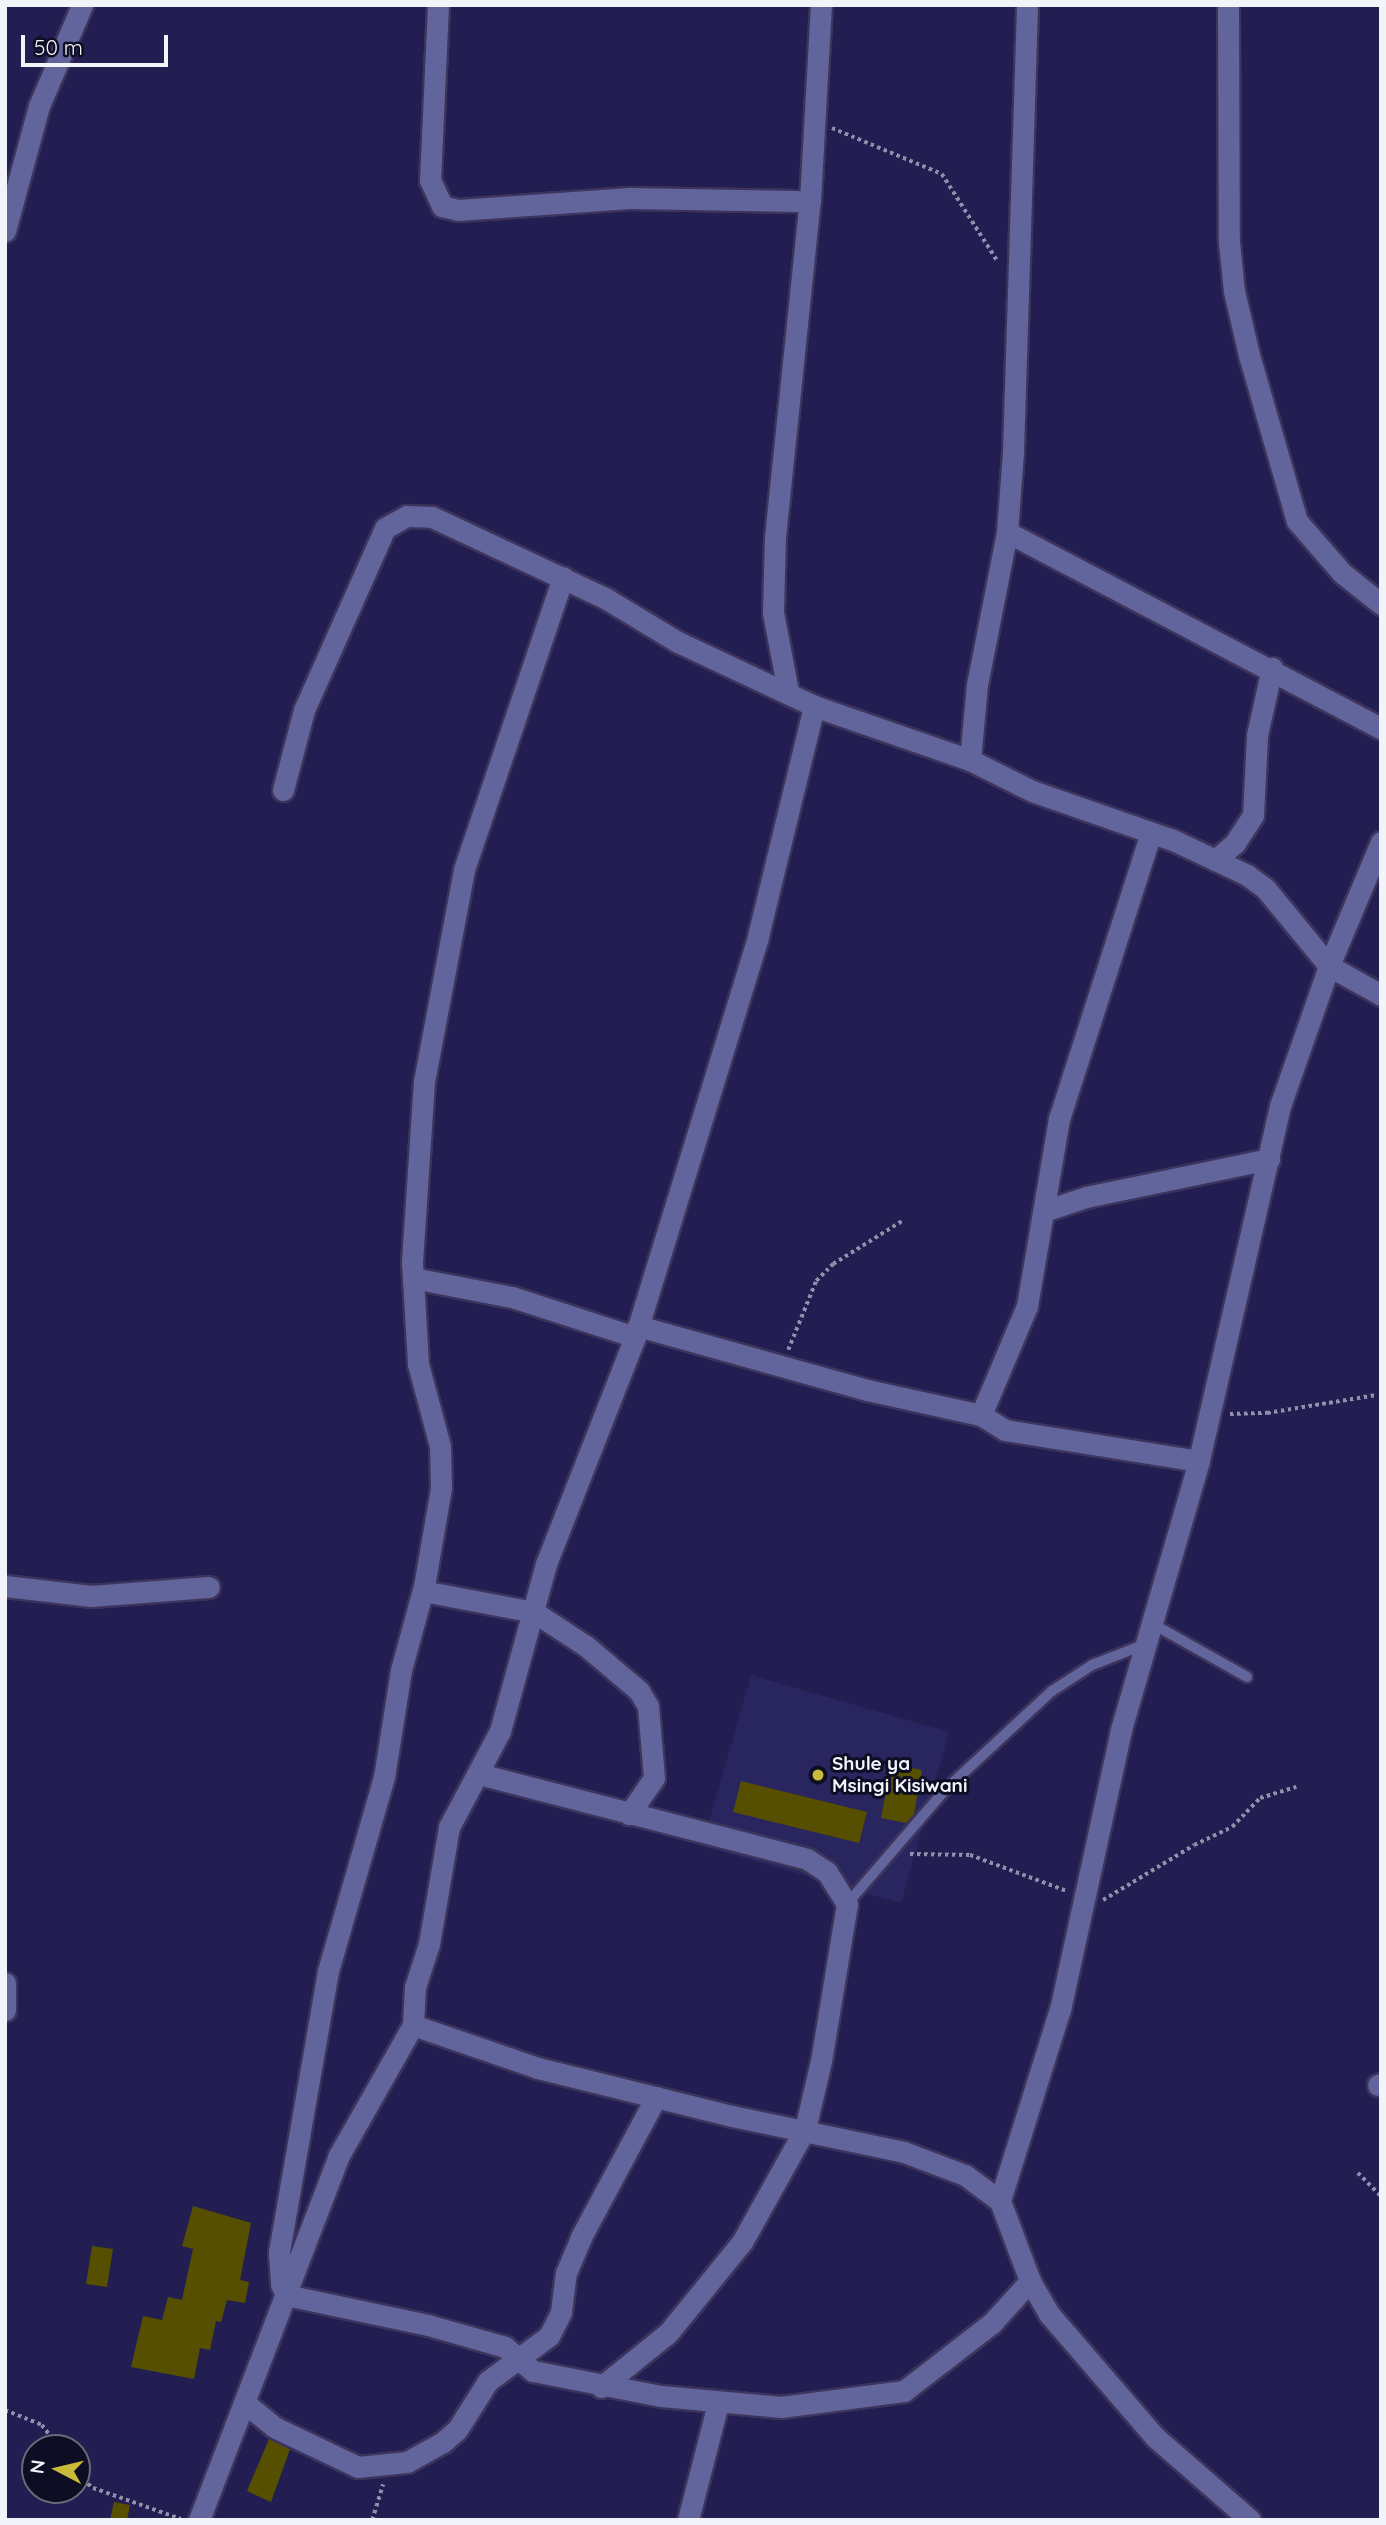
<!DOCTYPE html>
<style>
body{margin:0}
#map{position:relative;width:1386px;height:2525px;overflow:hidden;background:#221e51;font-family:Quicksand,sans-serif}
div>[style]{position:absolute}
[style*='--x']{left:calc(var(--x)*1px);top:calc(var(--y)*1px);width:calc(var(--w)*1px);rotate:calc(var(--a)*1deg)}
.built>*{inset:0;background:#29255f}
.building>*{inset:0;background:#574f00}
.path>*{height:3.5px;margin-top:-1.75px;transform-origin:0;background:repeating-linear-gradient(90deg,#918fab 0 3.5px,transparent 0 7px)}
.roads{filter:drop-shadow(2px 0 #3c345c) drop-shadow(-2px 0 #3c345c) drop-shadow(0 2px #3c345c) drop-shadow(0 -2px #3c345c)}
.service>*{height:10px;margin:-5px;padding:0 5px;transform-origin:5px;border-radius:5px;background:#62649c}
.minor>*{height:21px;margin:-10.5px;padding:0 10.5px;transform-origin:10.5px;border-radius:10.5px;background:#62649c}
.dots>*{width:19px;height:19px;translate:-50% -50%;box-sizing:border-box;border:4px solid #0d0d23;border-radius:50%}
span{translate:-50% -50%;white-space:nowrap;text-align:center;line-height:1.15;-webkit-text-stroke:6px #0d0d23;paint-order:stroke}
.poi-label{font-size:19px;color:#f3f3fa;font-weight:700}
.left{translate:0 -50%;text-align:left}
.frame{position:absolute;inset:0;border:7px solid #f3f3fa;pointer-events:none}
.north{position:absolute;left:21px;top:2434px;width:70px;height:70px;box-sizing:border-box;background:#0d0d23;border:2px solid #696979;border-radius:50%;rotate:277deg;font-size:19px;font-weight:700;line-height:28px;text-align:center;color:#f3f3fa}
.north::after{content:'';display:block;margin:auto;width:24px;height:32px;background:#caba3a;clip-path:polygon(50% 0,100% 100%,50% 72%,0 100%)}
.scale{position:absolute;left:21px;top:35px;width:147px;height:32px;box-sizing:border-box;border:4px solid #f3f3fa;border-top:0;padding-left:9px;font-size:21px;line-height:24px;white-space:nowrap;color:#f3f3fa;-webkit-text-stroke:5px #0d0d23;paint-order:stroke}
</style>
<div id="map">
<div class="built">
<i style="clip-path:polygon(751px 1675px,949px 1732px,901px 1903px,702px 1846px)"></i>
</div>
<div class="building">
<i style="clip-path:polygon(891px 1764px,922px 1770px,914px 1814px,906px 1823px,881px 1818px)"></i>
<i style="clip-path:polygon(741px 1781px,867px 1812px,859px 1843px,733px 1812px)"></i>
<i style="clip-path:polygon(193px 2206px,251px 2223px,240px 2280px,249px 2282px,245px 2303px,227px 2300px,221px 2322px,216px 2321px,210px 2350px,200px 2348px,194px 2379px,131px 2367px,143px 2316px,162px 2320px,168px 2297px,182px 2300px,193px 2249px,182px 2246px)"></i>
<i style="clip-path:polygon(92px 2246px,113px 2249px,107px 2287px,86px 2284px)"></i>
<i style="clip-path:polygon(269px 2439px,290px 2449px,271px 2502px,247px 2491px)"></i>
<i style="clip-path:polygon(114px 2502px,130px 2505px,127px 2520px,110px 2520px)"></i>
</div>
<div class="path">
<i style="--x:832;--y:128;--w:119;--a:22.7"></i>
<i style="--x:942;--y:174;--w:104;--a:57.5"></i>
<i style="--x:788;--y:1350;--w:74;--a:-67.9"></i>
<i style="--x:816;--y:1281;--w:24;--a:-45"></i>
<i style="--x:833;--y:1264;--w:81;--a:-31.9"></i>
<i style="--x:1230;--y:1414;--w:37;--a:-2"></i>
<i style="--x:1267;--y:1413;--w:111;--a:-9.3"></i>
<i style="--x:910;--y:1854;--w:60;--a:1"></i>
<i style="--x:970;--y:1855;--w:103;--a:20.4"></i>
<i style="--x:1103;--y:1900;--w:106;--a:-31.1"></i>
<i style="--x:1194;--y:1845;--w:42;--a:-25.3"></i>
<i style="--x:1232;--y:1827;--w:40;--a:-46"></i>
<i style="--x:1260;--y:1798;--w:38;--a:-17"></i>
<i style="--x:1358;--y:2173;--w:33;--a:45"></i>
<i style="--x:5;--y:2410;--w:40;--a:22"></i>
<i style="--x:42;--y:2425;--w:29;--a:52"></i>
<i style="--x:77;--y:2475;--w:21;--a:39"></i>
<i style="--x:93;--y:2488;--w:93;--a:19.4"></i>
<i style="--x:372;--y:2520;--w:37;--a:-73"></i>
</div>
<div class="roads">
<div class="service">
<i style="--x:1153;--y:1624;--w:108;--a:29.4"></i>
<i style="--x:847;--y:1904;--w:152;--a:-49.3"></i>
<i style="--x:946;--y:1789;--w:144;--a:-42.8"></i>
<i style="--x:1052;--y:1691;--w:48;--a:-33"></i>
<i style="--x:1092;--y:1665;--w:58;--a:-21.3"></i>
</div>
<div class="minor">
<i style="--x:438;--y:5;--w:175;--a:92.6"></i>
<i style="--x:430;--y:180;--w:29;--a:65"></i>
<i style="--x:442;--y:206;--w:16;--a:14"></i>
<i style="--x:458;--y:210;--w:172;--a:-4"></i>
<i style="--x:630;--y:198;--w:180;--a:1"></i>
<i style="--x:1228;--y:5;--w:237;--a:89.8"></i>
<i style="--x:1229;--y:242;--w:49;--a:84.2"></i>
<i style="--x:1234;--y:291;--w:66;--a:76.8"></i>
<i style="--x:1249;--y:355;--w:173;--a:73.9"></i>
<i style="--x:1297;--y:521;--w:69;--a:49.1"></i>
<i style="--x:1342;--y:573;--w:50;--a:38.5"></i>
<i style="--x:5;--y:231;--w:130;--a:-74.8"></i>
<i style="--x:39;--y:106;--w:110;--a:-66.9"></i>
<i style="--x:1007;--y:532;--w:422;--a:27.7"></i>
<i style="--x:563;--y:577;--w:309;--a:108.7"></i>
<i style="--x:464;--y:870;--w:215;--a:100.7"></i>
<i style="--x:424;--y:1081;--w:181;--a:93.8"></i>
<i style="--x:412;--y:1262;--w:102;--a:86.6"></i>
<i style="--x:418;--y:1364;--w:85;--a:75"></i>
<i style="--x:440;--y:1446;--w:42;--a:88.6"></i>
<i style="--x:441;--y:1488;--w:99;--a:99.8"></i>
<i style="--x:424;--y:1586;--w:87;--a:105.3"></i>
<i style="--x:401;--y:1670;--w:108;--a:99"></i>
<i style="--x:384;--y:1777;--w:202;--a:106.1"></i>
<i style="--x:328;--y:1971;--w:286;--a:99.9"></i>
<i style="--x:279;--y:2253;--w:31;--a:86"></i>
<i style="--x:281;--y:2284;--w:12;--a:66"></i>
<i style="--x:286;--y:2295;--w:145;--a:11.9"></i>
<i style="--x:428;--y:2325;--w:80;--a:15.9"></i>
<i style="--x:505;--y:2347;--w:37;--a:41"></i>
<i style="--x:533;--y:2371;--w:130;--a:11.1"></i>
<i style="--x:661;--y:2396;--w:121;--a:5.2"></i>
<i style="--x:781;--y:2407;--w:124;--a:-7.4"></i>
<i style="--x:904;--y:2391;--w:111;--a:-37.7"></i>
<i style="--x:992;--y:2323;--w:57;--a:-47.9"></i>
<i style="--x:788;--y:691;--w:80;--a:-100.8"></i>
<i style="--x:773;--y:612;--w:75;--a:-88.5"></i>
<i style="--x:775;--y:537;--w:338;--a:-84.1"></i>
<i style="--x:810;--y:201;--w:196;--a:-86.8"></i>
<i style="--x:970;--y:760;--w:75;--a:-84.7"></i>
<i style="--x:977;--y:685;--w:156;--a:-78.9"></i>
<i style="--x:1007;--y:532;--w:80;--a:-85.7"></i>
<i style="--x:1013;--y:452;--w:447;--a:-88.2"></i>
<i style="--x:283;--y:790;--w:83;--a:-75.3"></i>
<i style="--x:304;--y:710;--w:199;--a:-66"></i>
<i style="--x:385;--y:528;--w:25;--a:-29"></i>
<i style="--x:407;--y:516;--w:25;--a:2"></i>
<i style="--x:432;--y:517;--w:191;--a:25.1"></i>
<i style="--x:605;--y:598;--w:85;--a:31.1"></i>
<i style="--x:678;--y:642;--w:150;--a:25.2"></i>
<i style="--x:814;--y:706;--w:165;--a:19.1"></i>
<i style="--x:970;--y:760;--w:69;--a:26.6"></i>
<i style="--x:1032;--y:791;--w:149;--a:19.2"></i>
<i style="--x:1173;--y:840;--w:82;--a:25.3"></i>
<i style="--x:1247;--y:875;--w:22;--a:36"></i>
<i style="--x:1265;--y:888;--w:101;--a:50.6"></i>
<i style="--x:1329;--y:966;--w:148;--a:109.3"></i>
<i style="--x:1280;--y:1106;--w:364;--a:102.9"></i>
<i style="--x:1199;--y:1461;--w:280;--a:106.2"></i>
<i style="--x:1121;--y:1730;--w:286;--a:102.3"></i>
<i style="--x:1060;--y:2009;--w:201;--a:107.4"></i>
<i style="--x:1381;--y:842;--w:134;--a:112.8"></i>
<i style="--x:1329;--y:966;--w:60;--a:29.1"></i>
<i style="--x:1215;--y:860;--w:26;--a:-40"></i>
<i style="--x:1235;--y:843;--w:33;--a:-57"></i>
<i style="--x:1253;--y:815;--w:80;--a:-87.1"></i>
<i style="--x:1257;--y:735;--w:69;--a:-77.4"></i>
<i style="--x:1044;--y:1211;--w:44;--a:-18.4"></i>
<i style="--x:1086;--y:1197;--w:187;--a:-11.7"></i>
<i style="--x:413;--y:1278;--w:101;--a:10.9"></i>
<i style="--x:512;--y:1297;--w:129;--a:18"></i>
<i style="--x:638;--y:1326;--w:238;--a:15.6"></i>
<i style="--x:867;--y:1390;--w:117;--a:12.4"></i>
<i style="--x:981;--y:1415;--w:28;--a:32"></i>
<i style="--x:1005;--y:1430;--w:196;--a:9.1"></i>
<i style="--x:981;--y:1415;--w:118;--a:-67.1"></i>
<i style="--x:1027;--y:1306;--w:190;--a:-80.3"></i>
<i style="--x:1059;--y:1119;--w:300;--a:-72.2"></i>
<i style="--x:5;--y:1586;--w:87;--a:6.6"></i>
<i style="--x:91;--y:1596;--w:118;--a:-4.4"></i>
<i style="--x:423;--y:1591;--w:113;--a:10.7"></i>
<i style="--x:534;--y:1612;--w:62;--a:33.2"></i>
<i style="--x:586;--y:1646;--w:70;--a:40.3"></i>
<i style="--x:639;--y:1691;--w:17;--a:59"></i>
<i style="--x:648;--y:1706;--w:72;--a:85.2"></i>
<i style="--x:654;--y:1778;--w:44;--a:124.8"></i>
<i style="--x:479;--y:1774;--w:339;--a:14.5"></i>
<i style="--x:807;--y:1859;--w:24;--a:33"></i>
<i style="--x:827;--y:1872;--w:38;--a:58"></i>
<i style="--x:847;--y:1904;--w:159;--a:99.4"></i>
<i style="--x:821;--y:2061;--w:70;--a:103.2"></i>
<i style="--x:805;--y:2129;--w:129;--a:119.1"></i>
<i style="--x:742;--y:2242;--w:117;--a:129.1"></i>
<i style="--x:668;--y:2333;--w:86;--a:141.1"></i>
<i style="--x:5;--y:1983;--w:27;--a:90"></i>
<i style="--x:413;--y:2025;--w:132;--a:19"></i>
<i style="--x:538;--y:2068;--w:200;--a:13.9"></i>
<i style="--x:732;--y:2116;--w:176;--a:11.8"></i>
<i style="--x:904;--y:2152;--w:65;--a:20.7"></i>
<i style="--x:965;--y:2175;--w:44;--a:36.6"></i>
<i style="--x:1000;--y:2201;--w:85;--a:69.4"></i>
<i style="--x:1030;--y:2281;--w:39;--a:60"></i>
<i style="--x:1050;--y:2315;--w:161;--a:49.3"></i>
<i style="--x:1155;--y:2437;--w:126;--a:41.1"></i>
<i style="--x:1378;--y:2085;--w:3;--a:-18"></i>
<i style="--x:246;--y:2404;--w:36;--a:39"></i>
<i style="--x:274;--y:2427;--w:93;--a:25.5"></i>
<i style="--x:358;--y:2467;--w:49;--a:-5.8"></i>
<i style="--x:407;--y:2462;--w:41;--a:-29.1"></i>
<i style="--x:443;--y:2442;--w:18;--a:-41"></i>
<i style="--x:457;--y:2430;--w:58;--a:-57.7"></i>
<i style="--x:488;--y:2381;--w:76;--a:-36.4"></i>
<i style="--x:549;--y:2336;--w:27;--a:-63"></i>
<i style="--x:561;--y:2312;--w:39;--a:-83"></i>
<i style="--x:566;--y:2273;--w:39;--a:-67"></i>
<i style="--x:581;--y:2237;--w:159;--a:-61.8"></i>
<i style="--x:199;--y:2520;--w:389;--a:-69"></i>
<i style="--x:338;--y:2157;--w:152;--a:-60.4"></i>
<i style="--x:413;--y:2025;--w:38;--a:-87"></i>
<i style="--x:415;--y:1987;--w:45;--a:-72"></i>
<i style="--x:429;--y:1944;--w:119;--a:-80.3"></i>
<i style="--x:449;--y:1827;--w:109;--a:-62"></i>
<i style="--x:500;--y:1731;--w:173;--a:-74.6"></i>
<i style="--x:546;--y:1564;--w:244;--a:-68.6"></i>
<i style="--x:635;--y:1337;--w:419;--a:-72.9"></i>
<i style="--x:758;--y:936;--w:237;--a:-76.3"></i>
<i style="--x:688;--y:2520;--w:121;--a:-75.6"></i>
</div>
</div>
<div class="dots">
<i style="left:818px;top:1775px;background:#caba3a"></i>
</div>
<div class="poi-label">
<span class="left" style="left:832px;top:1775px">Shule ya<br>Msingi Kisiwani</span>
</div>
<div class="frame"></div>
<div class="north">N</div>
<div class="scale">50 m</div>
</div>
